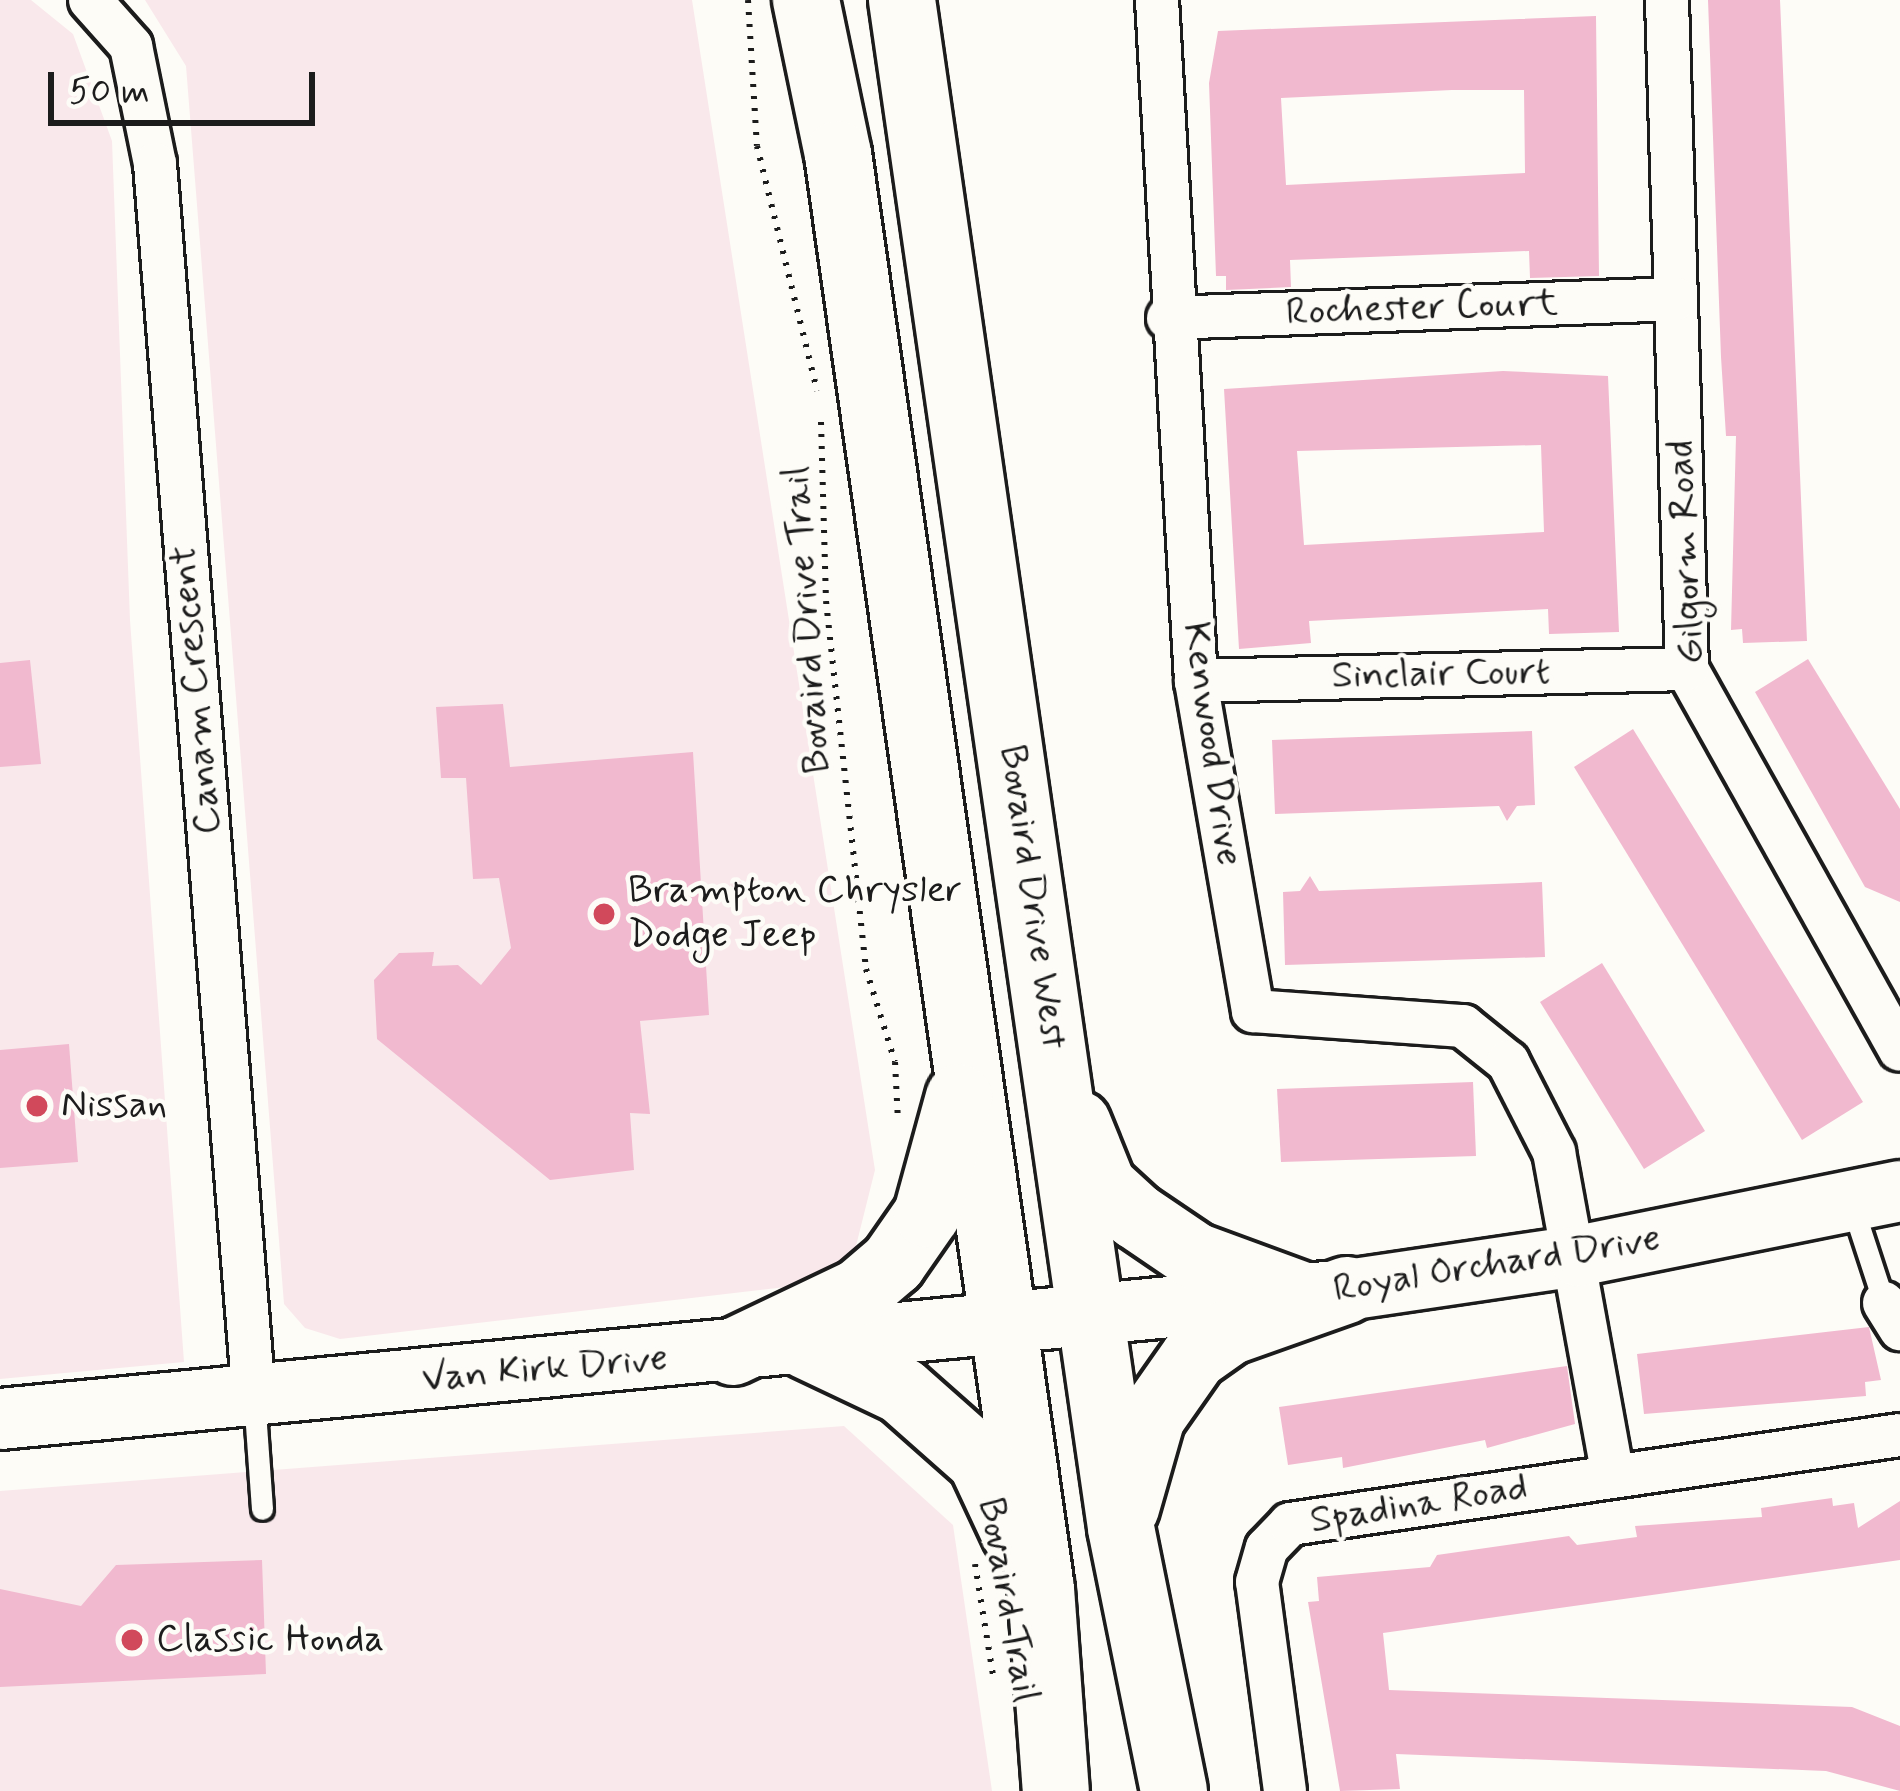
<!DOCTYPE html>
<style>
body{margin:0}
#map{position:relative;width:1900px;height:1791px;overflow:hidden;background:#fdfcf7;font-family:Mynerve,sans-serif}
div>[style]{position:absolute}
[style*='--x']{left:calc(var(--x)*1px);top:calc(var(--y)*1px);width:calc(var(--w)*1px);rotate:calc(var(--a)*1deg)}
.built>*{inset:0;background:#f9e8eb}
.building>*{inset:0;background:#f1b9cf}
.path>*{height:6px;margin-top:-3px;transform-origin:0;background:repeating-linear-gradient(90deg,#1c1c1c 0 3px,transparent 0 12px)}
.roads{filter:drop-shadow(3px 0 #1c1c1c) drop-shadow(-3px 0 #1c1c1c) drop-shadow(0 3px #1c1c1c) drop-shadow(0 -3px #1c1c1c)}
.lane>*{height:21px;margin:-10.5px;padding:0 10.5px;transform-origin:10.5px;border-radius:10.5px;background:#fdfcf7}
.street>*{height:42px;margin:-21px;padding:0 21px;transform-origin:21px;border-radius:21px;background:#fdfcf7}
.secondary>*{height:60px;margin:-30px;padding:0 30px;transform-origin:30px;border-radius:30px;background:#fdfcf7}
.primary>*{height:66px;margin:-33px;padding:0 33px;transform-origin:33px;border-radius:33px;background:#fdfcf7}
.dots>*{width:33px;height:33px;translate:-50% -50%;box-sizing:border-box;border:6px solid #fdfcf7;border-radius:50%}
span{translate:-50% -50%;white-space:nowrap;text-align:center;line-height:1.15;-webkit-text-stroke:9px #fdfcf7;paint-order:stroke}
.street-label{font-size:39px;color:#1c1c1c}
.poi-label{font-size:39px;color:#1c1c1c}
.left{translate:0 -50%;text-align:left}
.scale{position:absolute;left:48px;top:72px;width:267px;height:54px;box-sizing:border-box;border:6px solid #1c1c1c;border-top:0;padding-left:15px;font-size:36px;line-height:42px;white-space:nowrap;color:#1c1c1c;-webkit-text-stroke:9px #fdfcf7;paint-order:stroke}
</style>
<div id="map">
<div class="built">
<i style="clip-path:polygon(0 0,31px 0,73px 34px,112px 141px,130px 620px,184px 1362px,0 1379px)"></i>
<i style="clip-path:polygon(145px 0,692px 0,875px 1170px,854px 1254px,795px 1286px,340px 1339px,305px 1328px,284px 1304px,186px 66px)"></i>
<i style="clip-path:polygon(844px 1426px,953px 1525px,992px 1791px,0 1791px,0 1491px)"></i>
</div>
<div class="building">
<i style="clip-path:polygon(1708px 0,1780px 0,1807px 641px,1743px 643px,1742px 629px,1731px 630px,1736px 436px,1726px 436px,1721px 357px)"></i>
<i style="clip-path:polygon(evenodd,1596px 16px,1599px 276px,1530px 278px,1529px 251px,1290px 260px,1291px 287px,1226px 290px,1226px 276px,1216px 276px,1209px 83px,1218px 31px,1596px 16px,1452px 90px,1524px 90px,1525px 173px,1286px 185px,1281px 98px,1452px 90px)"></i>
<i style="clip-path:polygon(evenodd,1503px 371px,1608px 376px,1619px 632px,1549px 634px,1548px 609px,1309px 621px,1311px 643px,1239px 649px,1224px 389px,1503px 371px,1541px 445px,1544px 532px,1304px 545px,1297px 451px,1541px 445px)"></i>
<i style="clip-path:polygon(1808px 659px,1900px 809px,1900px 902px,1865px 887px,1755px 692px)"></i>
<i style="clip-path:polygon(30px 660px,41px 764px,0 767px,0 663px)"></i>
<i style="clip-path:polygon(503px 704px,510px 767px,693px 752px,709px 1015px,640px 1021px,650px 1114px,630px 1113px,634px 1170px,550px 1180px,377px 1039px,374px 980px,399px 953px,434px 952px,432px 966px,458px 965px,481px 985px,511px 948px,499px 878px,473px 879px,466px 778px,441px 778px,436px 707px)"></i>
<i style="clip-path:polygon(1633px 729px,1863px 1102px,1802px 1140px,1574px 767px)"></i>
<i style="clip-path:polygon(1532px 731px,1535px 805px,1517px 806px,1507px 821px,1499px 806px,1275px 814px,1272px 740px)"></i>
<i style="clip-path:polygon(1310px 876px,1319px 891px,1542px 882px,1545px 957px,1285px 965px,1283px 892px,1300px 891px)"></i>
<i style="clip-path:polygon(1602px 963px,1705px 1131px,1644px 1169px,1540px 1002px)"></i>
<i style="clip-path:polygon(69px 1044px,78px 1162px,0 1168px,0 1050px)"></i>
<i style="clip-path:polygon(1473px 1082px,1476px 1156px,1281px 1162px,1277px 1089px)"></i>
<i style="clip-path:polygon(1869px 1327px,1881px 1380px,1865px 1382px,1866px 1396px,1644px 1414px,1637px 1354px)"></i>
<i style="clip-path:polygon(1567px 1366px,1575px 1424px,1487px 1448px,1485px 1440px,1343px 1468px,1342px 1457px,1288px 1465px,1279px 1407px)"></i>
<i style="clip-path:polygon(1832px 1498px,1833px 1506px,1854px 1503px,1858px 1528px,1900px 1501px,1900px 1560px,1383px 1633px,1389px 1690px,1852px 1707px,1900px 1726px,1900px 1791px,1826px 1771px,1396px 1754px,1400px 1789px,1340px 1791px,1308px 1602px,1319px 1601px,1317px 1577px,1430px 1567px,1437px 1555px,1569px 1536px,1577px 1545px,1637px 1537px,1635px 1526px,1762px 1517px,1761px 1508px)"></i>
<i style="clip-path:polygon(262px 1560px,266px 1674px,0 1687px,0 1589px,81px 1606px,116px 1565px)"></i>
</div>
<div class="path">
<i style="--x:748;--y:0;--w:146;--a:86.5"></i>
<i style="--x:757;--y:146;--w:252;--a:76.2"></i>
<i style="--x:821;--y:422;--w:179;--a:88.4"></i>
<i style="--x:826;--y:601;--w:370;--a:83.8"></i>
<i style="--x:866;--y:969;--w:97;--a:72.7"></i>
<i style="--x:895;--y:1062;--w:60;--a:87.1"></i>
<i style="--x:975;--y:1564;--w:119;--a:80.8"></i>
</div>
<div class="roads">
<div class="lane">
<i style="--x:1852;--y:1205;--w:103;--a:71.9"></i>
<i style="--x:254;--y:1397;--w:112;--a:85.9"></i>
</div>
<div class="street">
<i style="--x:90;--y:0;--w:62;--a:48.3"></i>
<i style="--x:131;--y:46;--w:120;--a:78.5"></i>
<i style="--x:155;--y:164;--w:1237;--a:85.41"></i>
<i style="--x:1157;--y:0;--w:682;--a:86.72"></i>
<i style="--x:1196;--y:681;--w:335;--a:80.2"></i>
<i style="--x:1253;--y:1011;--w:211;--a:4.1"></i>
<i style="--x:1463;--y:1026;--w:58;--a:38.7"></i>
<i style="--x:1508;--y:1062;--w:101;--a:62.9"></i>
<i style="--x:1554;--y:1152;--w:329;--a:79.7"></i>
<i style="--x:1667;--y:0;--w:669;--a:88.29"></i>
<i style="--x:1687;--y:669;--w:436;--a:60.8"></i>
<i style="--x:1168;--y:318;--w:508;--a:-2.14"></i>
<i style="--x:1196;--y:681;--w:491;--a:-1.4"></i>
<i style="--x:1884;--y:1303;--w:31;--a:58"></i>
<i style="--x:1285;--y:1791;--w:211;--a:-97.6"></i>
<i style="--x:1257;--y:1582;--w:35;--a:-74"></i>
<i style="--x:1267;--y:1548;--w:33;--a:-46"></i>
<i style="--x:1290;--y:1524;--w:616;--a:-8.3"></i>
</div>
<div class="secondary">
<i style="--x:0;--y:1419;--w:1353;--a:-5.47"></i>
<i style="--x:1347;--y:1290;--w:233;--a:-8.4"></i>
<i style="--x:1578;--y:1256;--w:328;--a:-11.4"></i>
</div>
<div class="primary">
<i style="--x:806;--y:0;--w:157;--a:78.3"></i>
<i style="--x:838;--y:154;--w:1449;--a:81.95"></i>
<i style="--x:1041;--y:1589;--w:203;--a:85.8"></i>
<i style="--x:902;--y:0;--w:1544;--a:81.84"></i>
<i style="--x:1121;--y:1528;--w:268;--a:78.6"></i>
<i style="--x:1078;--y:1124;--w:67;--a:68"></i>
<i style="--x:1103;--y:1186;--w:45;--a:42.3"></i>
<i style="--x:1136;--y:1216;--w:71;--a:34.1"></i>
<i style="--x:1195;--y:1256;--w:113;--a:20.2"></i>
<i style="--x:807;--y:1346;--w:105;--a:25.3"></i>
<i style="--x:902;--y:1391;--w:106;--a:41.5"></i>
<i style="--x:981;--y:1461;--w:81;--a:65"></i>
<i style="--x:733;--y:1352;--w:140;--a:-25.5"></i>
<i style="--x:859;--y:1292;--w:45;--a:-40.5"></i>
<i style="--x:893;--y:1263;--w:60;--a:-55.2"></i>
<i style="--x:927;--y:1214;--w:121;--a:-74.7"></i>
<i style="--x:1126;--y:1508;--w:95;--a:-74.1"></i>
<i style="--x:1152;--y:1417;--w:73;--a:-55"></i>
<i style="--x:1194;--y:1357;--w:43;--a:-35.5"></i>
<i style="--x:1229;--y:1332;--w:125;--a:-19.6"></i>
</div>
</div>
<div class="dots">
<i style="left:604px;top:914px;background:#d1495b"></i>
<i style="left:37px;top:1106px;background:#d1495b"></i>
<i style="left:132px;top:1640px;background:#d1495b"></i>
</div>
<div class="street-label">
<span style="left:1422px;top:309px;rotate:-2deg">Rochester Court</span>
<span style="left:1687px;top:552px;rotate:-93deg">Gilgorm Road</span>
<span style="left:808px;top:620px;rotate:-94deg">Bovaird Drive Trail</span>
<span style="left:1441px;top:675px;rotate:-1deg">Sinclair Court</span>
<span style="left:197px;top:690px;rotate:-95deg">Canam Crescent</span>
<span style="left:1211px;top:744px;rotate:82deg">Kenwood Drive</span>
<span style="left:1032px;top:897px;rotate:82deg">Bovaird Drive West</span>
<span style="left:1497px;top:1265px;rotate:-9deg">Royal Orchard Drive</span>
<span style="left:545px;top:1370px;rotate:-5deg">Van Kirk Drive</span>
<span style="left:1419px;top:1505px;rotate:-9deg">Spadina Road</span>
<span style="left:1007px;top:1600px;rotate:80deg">Bovaird Trail</span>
</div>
<div class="poi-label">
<span class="left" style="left:628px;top:914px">Brampton Chrysler<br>Dodge Jeep</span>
<span class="left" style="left:61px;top:1106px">Nissan</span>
<span class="left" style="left:156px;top:1640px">Classic Honda</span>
</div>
<div class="scale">50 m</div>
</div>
